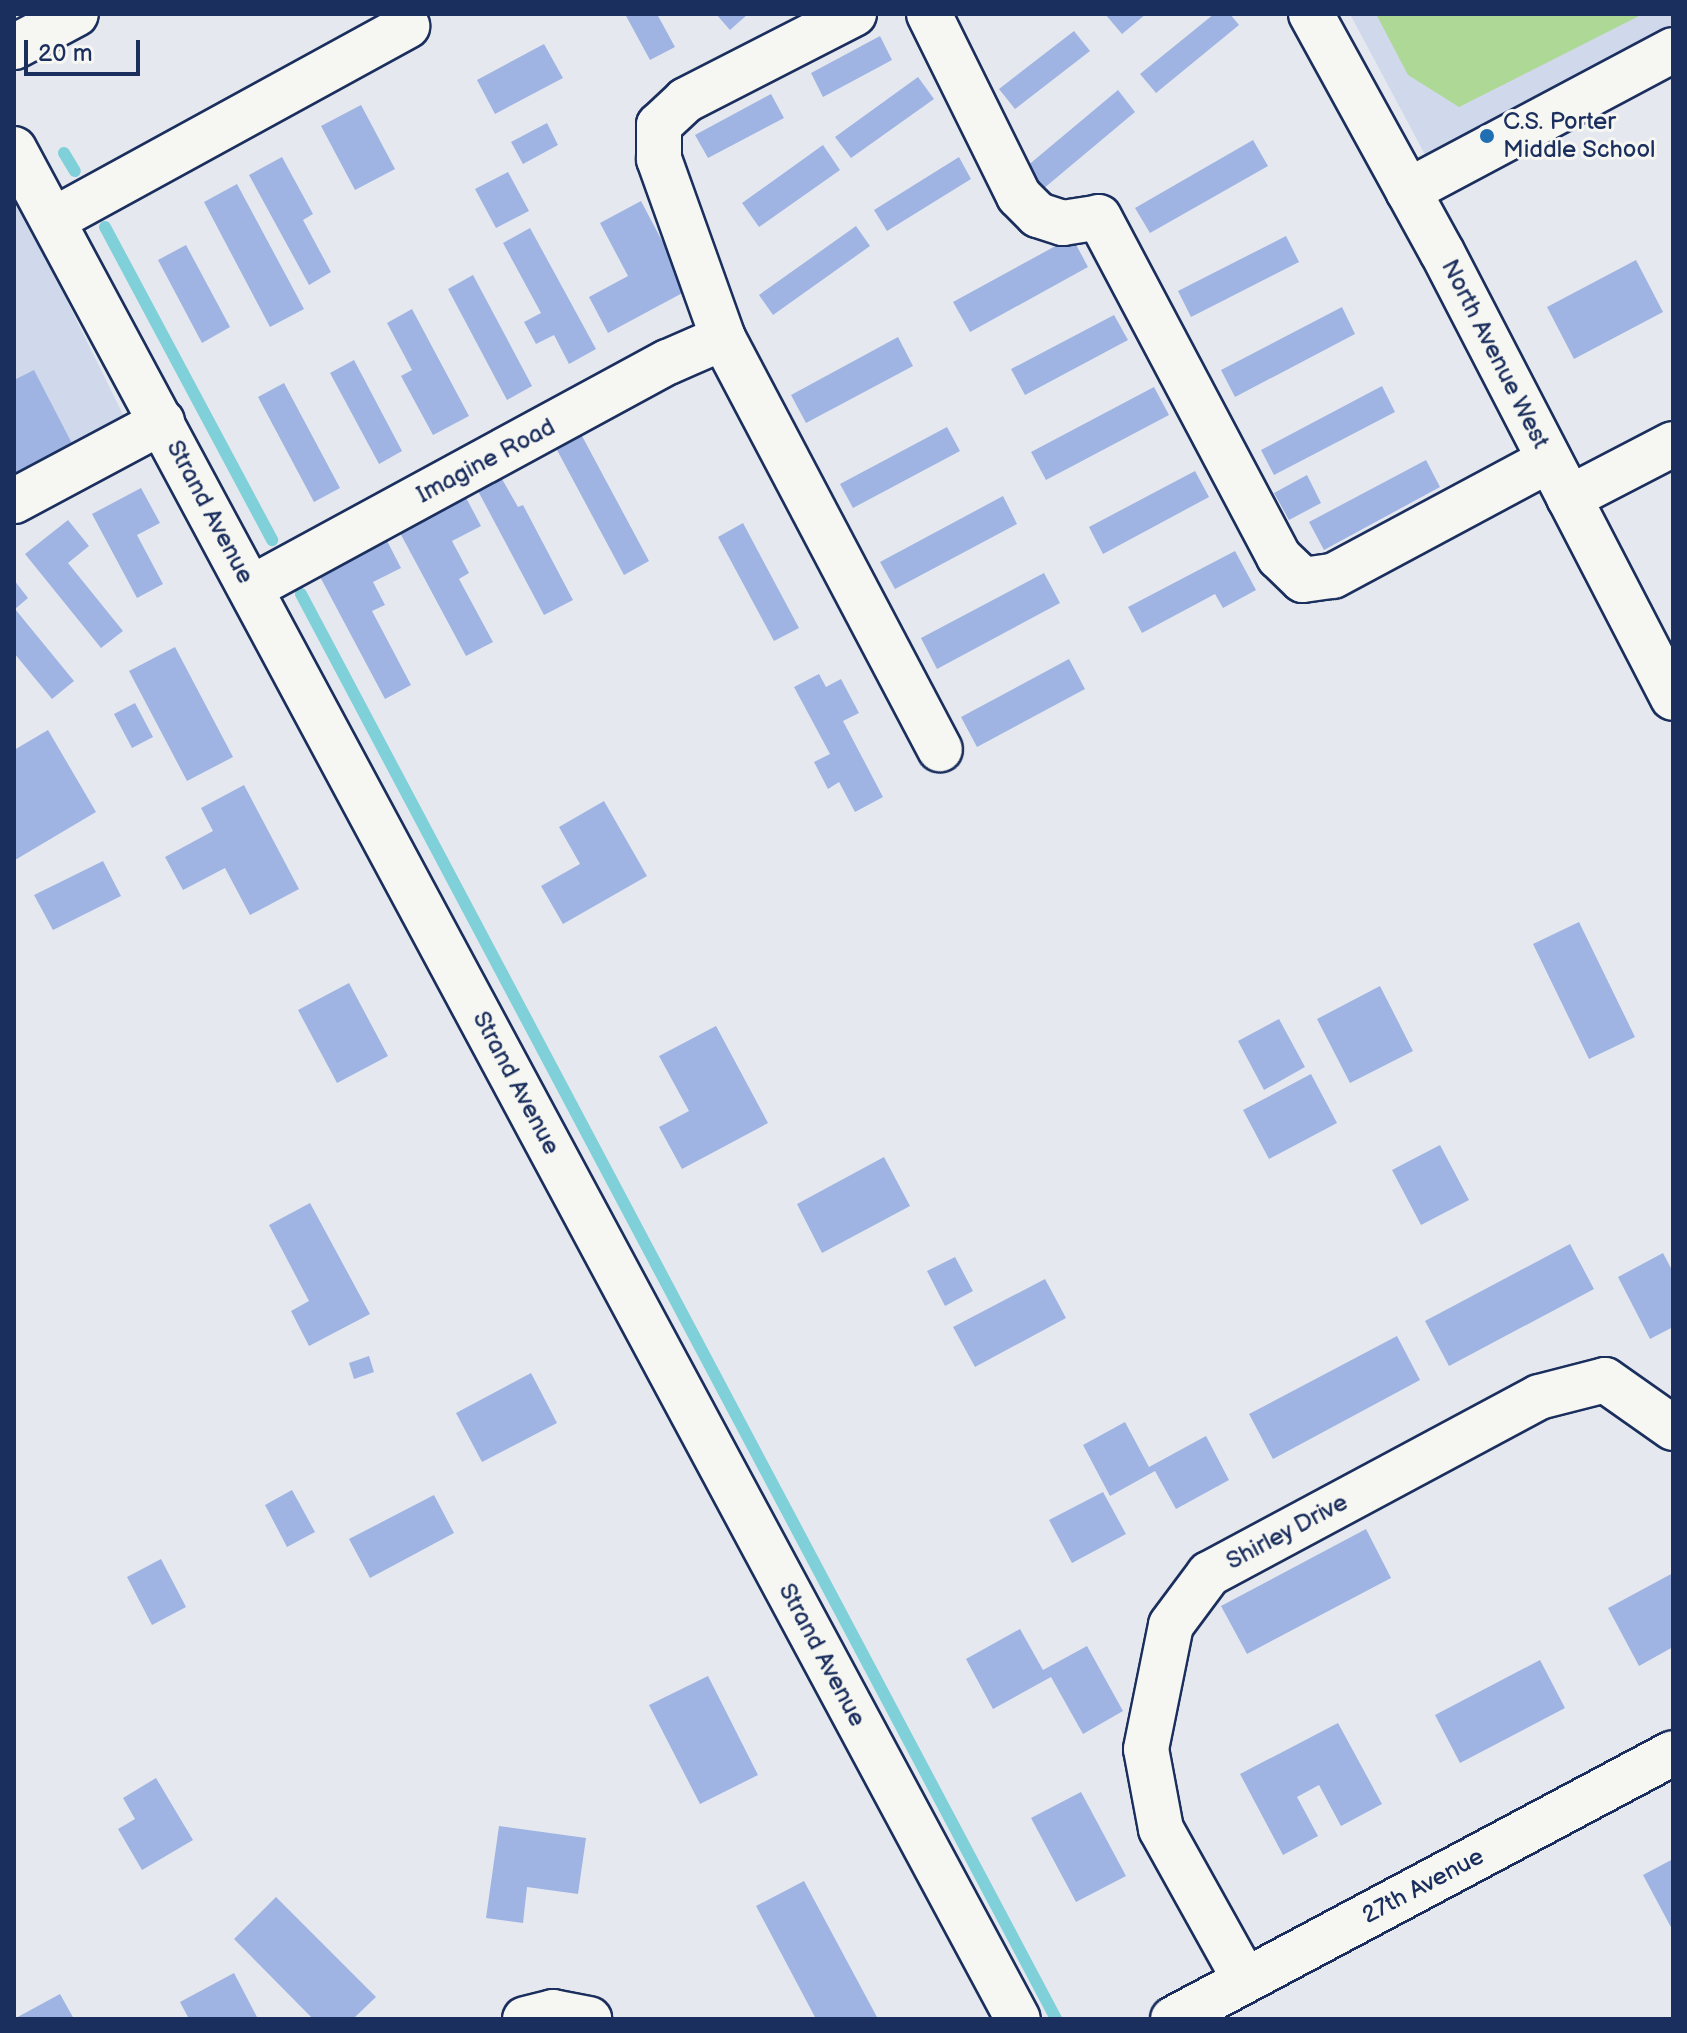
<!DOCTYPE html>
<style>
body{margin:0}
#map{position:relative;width:1687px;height:2033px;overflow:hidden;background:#e5e9ef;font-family:"Balsamiq Sans",sans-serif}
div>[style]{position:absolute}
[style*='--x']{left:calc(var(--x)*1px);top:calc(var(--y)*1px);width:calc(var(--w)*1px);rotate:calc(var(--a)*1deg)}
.built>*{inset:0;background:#d0d9eb}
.green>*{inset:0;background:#aed895}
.stream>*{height:12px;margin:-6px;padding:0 6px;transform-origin:6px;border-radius:6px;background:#7fd0d8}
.building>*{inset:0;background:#9fb4e2}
.roads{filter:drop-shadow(2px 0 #1b2f5e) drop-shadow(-2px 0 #1b2f5e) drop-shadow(0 2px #1b2f5e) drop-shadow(0 -2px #1b2f5e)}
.minor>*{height:44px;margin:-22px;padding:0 22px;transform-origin:22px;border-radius:22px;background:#f6f6f2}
.highway>*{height:44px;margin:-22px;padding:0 22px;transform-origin:22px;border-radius:22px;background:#f6f6f2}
.dots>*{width:22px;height:22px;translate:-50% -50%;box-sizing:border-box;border:4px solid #f6f6f2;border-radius:50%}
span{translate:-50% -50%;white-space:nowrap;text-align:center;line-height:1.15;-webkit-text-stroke:6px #f6f6f2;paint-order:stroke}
.poi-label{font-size:24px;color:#1b2f5e}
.left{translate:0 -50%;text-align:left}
.street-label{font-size:24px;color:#1b2f5e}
.frame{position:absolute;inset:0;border:16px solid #1b2f5e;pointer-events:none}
.scale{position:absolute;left:24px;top:40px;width:116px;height:36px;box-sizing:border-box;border:4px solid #1b2f5e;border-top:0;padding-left:10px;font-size:24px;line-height:28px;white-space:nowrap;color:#1b2f5e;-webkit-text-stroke:6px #f6f6f2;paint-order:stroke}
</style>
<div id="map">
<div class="built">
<i style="clip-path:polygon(1350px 14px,1673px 14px,1673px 77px,1446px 194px)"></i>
<i style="clip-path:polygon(14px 193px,134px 437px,14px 502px)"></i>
</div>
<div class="green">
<i style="clip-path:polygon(1376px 14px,1643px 14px,1459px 107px,1408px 75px)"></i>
</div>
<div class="stream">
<i style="--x:64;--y:153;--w:21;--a:59"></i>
<i style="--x:105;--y:227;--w:355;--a:61.9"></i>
<i style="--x:301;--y:594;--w:1613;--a:62.08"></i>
</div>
<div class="building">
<i style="clip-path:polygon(625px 14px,657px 14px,675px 47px,650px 60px)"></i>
<i style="clip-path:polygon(716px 14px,748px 14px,730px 30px)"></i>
<i style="clip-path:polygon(1105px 14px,1146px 14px,1122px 34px)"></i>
<i style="clip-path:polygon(1214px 14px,1230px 14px,1239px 25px,1156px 93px,1140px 74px)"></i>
<i style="clip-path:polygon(1074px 31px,1090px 51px,1015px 109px,999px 89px)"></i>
<i style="clip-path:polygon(880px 36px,892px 60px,823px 97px,811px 73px)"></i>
<i style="clip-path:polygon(544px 44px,563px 78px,495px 114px,477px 80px)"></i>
<i style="clip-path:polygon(918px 77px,934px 99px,851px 158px,835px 137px)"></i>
<i style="clip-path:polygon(1118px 90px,1135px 112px,1043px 189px,1026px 167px)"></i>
<i style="clip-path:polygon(771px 94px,784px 118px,708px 158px,695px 135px)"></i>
<i style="clip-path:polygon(361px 105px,395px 169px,355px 190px,321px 126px)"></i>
<i style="clip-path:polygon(547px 123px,558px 145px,523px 164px,511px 142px)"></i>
<i style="clip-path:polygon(1253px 140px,1268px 166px,1150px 233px,1135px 208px)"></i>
<i style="clip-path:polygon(823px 145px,840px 170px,759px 227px,742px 203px)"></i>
<i style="clip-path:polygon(282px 157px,313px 214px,303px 220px,331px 272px,309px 285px,249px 175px)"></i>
<i style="clip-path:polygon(959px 157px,971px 179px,887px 231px,874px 210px)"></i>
<i style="clip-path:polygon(508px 172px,529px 211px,496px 228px,475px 189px)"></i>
<i style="clip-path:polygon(237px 184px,304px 309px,270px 327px,204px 202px)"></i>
<i style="clip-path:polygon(641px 201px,688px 290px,608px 333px,589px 297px,628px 276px,600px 223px)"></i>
<i style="clip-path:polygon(856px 226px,870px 246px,773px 315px,759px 295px)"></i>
<i style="clip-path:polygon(530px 228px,596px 349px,569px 364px,554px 335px,536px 344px,524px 322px,541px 313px,503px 243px)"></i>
<i style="clip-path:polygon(1286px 236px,1299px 262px,1191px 317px,1178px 291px)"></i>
<i style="clip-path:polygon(1072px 237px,1088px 267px,970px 332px,953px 302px)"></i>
<i style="clip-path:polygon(186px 245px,230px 327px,202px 343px,158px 260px)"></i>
<i style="clip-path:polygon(1636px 260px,1663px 312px,1574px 359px,1547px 307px)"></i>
<i style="clip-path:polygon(473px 275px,532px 386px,507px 400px,448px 289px)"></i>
<i style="clip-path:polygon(1342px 307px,1355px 334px,1235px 397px,1221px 370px)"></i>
<i style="clip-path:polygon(412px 309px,469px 416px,433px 435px,401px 376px,412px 370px,387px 323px)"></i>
<i style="clip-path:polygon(1114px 315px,1128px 340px,1025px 395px,1011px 369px)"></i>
<i style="clip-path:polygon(898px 337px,913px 366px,806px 423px,791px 395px)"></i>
<i style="clip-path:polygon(354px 360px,402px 451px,379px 464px,330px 373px)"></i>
<i style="clip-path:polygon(34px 370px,79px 457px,14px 492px,14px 380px)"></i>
<i style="clip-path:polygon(284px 383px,340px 488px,314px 502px,258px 397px)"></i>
<i style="clip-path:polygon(1382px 386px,1395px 412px,1274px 475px,1261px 450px)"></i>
<i style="clip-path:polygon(1154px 387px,1169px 415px,1046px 480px,1031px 452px)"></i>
<i style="clip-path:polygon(947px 427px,960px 451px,853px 508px,840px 484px)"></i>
<i style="clip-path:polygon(582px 436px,649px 561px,624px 575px,557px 450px)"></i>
<i style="clip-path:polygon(1426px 460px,1440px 487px,1324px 550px,1309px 522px)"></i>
<i style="clip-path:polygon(1195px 471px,1209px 497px,1103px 554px,1089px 527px)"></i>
<i style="clip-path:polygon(1307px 475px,1321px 503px,1289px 520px,1274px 493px)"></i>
<i style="clip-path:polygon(502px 479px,518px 507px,523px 505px,573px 600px,544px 615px,478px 491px)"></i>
<i style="clip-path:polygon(141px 488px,160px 523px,137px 535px,163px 584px,137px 598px,92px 514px)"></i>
<i style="clip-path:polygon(463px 492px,481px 526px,452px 541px,469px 573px,459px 579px,493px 642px,466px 656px,399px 531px)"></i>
<i style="clip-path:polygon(1003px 496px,1017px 524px,895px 589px,880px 562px)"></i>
<i style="clip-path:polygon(68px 520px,89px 546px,68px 563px,123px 631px,101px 648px,25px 554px)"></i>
<i style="clip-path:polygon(743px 523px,799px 628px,774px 641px,718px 537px)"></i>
<i style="clip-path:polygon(385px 537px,401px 568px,373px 582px,385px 605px,372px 611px,411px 685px,385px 699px,318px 573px)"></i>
<i style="clip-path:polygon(1235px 551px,1256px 590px,1223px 608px,1215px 594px,1142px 633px,1128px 607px)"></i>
<i style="clip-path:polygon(1044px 573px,1060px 603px,937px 669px,921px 638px)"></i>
<i style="clip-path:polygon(14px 580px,28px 598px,15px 609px,74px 681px,52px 699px,14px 653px)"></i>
<i style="clip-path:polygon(175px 647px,233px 757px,187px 781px,129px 671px)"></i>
<i style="clip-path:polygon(1069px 659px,1085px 689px,977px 747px,961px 717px)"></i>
<i style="clip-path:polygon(819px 674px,826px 687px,841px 679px,859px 713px,843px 721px,883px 797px,855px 812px,839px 782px,828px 789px,814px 762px,830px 754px,794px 687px)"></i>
<i style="clip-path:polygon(135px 703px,153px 737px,132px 748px,114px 714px)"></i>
<i style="clip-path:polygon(48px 730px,96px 812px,15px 860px,14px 750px)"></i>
<i style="clip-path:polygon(244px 785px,299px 889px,250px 915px,225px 868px,183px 890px,165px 857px,213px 831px,201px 808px)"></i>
<i style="clip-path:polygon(604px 801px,647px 876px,563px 924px,541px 886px,580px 864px,559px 827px)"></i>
<i style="clip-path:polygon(103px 861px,121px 896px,53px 930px,34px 895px)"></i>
<i style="clip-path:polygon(1579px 922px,1635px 1037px,1589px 1059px,1533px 944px)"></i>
<i style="clip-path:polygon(349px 983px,388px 1056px,337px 1083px,298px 1010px)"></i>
<i style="clip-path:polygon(1380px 986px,1413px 1051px,1350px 1083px,1317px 1019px)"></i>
<i style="clip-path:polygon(1279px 1019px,1305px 1067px,1264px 1090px,1238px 1041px)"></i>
<i style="clip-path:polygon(716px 1026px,768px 1123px,682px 1169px,659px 1127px,689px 1111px,659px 1056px)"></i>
<i style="clip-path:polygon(1311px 1074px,1337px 1123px,1269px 1159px,1243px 1110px)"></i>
<i style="clip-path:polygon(1440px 1145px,1469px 1200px,1421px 1225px,1392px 1170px)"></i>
<i style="clip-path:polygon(884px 1157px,910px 1206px,822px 1253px,797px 1204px)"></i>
<i style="clip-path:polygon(310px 1203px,370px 1314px,309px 1346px,291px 1311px,309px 1301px,269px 1225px)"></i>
<i style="clip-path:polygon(1570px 1244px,1594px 1289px,1449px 1366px,1425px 1321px)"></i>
<i style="clip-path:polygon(1663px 1253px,1673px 1272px,1673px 1327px,1650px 1339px,1618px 1277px)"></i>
<i style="clip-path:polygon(955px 1257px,973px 1291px,945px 1306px,927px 1271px)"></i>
<i style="clip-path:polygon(1045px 1279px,1066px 1318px,975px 1367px,953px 1327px)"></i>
<i style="clip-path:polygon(1397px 1336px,1420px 1380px,1273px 1459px,1249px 1414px)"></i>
<i style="clip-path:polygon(369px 1356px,374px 1372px,354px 1379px,349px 1363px)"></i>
<i style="clip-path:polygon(531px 1373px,557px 1423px,482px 1462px,456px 1413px)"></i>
<i style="clip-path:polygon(1125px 1422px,1149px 1467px,1206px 1436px,1229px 1480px,1176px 1509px,1155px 1471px,1110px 1496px,1083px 1445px)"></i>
<i style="clip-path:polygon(292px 1490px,315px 1532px,287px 1547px,265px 1505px)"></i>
<i style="clip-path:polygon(1103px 1492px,1126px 1534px,1072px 1563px,1049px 1520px)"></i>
<i style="clip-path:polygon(434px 1495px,454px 1533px,370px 1578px,349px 1539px)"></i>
<i style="clip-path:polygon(1366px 1529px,1391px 1578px,1247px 1654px,1221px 1606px)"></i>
<i style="clip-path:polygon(161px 1559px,186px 1607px,152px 1625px,127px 1577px)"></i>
<i style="clip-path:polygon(1673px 1573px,1673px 1647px,1639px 1666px,1608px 1608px)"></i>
<i style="clip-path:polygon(1020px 1629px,1043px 1670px,1087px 1646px,1123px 1711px,1083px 1734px,1051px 1677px,993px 1709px,966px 1659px)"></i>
<i style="clip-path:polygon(1540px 1660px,1565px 1708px,1460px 1763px,1435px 1715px)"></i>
<i style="clip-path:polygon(708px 1676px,758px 1775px,700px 1804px,649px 1705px)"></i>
<i style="clip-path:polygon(1338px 1723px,1382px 1804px,1341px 1826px,1319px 1785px,1297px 1797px,1318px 1836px,1283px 1855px,1240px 1774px)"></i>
<i style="clip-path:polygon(156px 1778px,193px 1840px,142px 1870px,118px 1829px,135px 1819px,123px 1798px)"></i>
<i style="clip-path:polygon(1081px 1792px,1126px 1876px,1076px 1902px,1031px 1818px)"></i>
<i style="clip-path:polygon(499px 1826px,586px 1838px,578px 1894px,527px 1887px,523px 1923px,486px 1918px)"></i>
<i style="clip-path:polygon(1673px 1859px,1673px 1931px,1643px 1875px)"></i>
<i style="clip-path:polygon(804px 1881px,878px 2019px,816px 2019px,756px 1906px)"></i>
<i style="clip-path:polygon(276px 1897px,376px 1997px,353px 2019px,313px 2019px,234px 1939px)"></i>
<i style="clip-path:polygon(234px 1973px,258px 2019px,189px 2019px,180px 2002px)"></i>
<i style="clip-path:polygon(60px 1994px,74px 2019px,14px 2019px)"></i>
</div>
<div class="roads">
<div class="minor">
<i style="--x:854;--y:14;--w:189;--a:152.9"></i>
<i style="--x:686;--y:100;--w:37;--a:137"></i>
<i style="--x:659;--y:125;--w:34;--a:90"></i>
<i style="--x:659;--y:159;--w:190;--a:70.3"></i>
<i style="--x:723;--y:338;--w:465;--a:62.2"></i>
<i style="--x:929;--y:14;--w:203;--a:63.7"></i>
<i style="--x:1019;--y:196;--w:27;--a:45"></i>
<i style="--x:1038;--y:215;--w:26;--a:18"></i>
<i style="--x:1063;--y:223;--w:36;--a:-9"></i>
<i style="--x:1099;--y:217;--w:385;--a:62.1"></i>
<i style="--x:1279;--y:557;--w:33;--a:44"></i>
<i style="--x:1303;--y:580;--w:30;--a:-8"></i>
<i style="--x:1333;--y:576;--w:245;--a:-28.2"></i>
<i style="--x:1311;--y:14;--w:272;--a:61.2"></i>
<i style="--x:1442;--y:252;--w:502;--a:62.62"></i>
<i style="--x:14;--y:149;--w:2122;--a:61.77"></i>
<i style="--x:1408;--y:191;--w:300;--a:-28"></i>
<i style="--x:53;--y:220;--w:404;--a:-28.7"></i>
<i style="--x:1569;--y:498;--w:117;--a:-27.4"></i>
<i style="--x:14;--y:501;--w:168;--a:-28.1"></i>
<i style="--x:251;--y:588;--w:474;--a:-28.5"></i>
<i style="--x:668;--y:362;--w:60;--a:-23.6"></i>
<i style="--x:1245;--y:1980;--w:173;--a:-119.1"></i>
<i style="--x:1161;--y:1829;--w:81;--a:-100.6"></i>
<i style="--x:1146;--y:1749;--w:126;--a:-78.6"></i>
<i style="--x:1171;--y:1625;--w:64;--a:-53.3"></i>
<i style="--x:1209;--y:1574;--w:374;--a:-28.2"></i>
<i style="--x:1539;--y:1397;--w:68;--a:-14.4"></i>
<i style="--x:1605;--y:1380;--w:83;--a:35.2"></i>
<i style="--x:525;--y:2019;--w:29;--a:-14"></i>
<i style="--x:553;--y:2012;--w:37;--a:11"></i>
<i style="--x:1173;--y:2019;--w:566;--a:-28.01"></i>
</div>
<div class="highway">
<i style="--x:14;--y:47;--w:70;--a:-28"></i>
</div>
</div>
<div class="dots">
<i style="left:1487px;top:136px;background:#1f6fb2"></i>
</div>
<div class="poi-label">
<span class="left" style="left:1503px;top:136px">C.S. Porter<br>Middle School</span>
</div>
<div class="street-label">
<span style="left:1495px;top:354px;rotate:63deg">North Avenue West</span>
<span style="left:486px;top:461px;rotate:-28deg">Imagine Road</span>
<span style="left:210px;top:512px;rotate:62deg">Strand Avenue</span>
<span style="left:516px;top:1083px;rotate:62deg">Strand Avenue</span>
<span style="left:1287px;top:1532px;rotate:-28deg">Shirley Drive</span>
<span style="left:822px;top:1655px;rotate:62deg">Strand Avenue</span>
<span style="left:1423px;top:1886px;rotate:-28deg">27th Avenue</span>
</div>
<div class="frame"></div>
<div class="scale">20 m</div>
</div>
